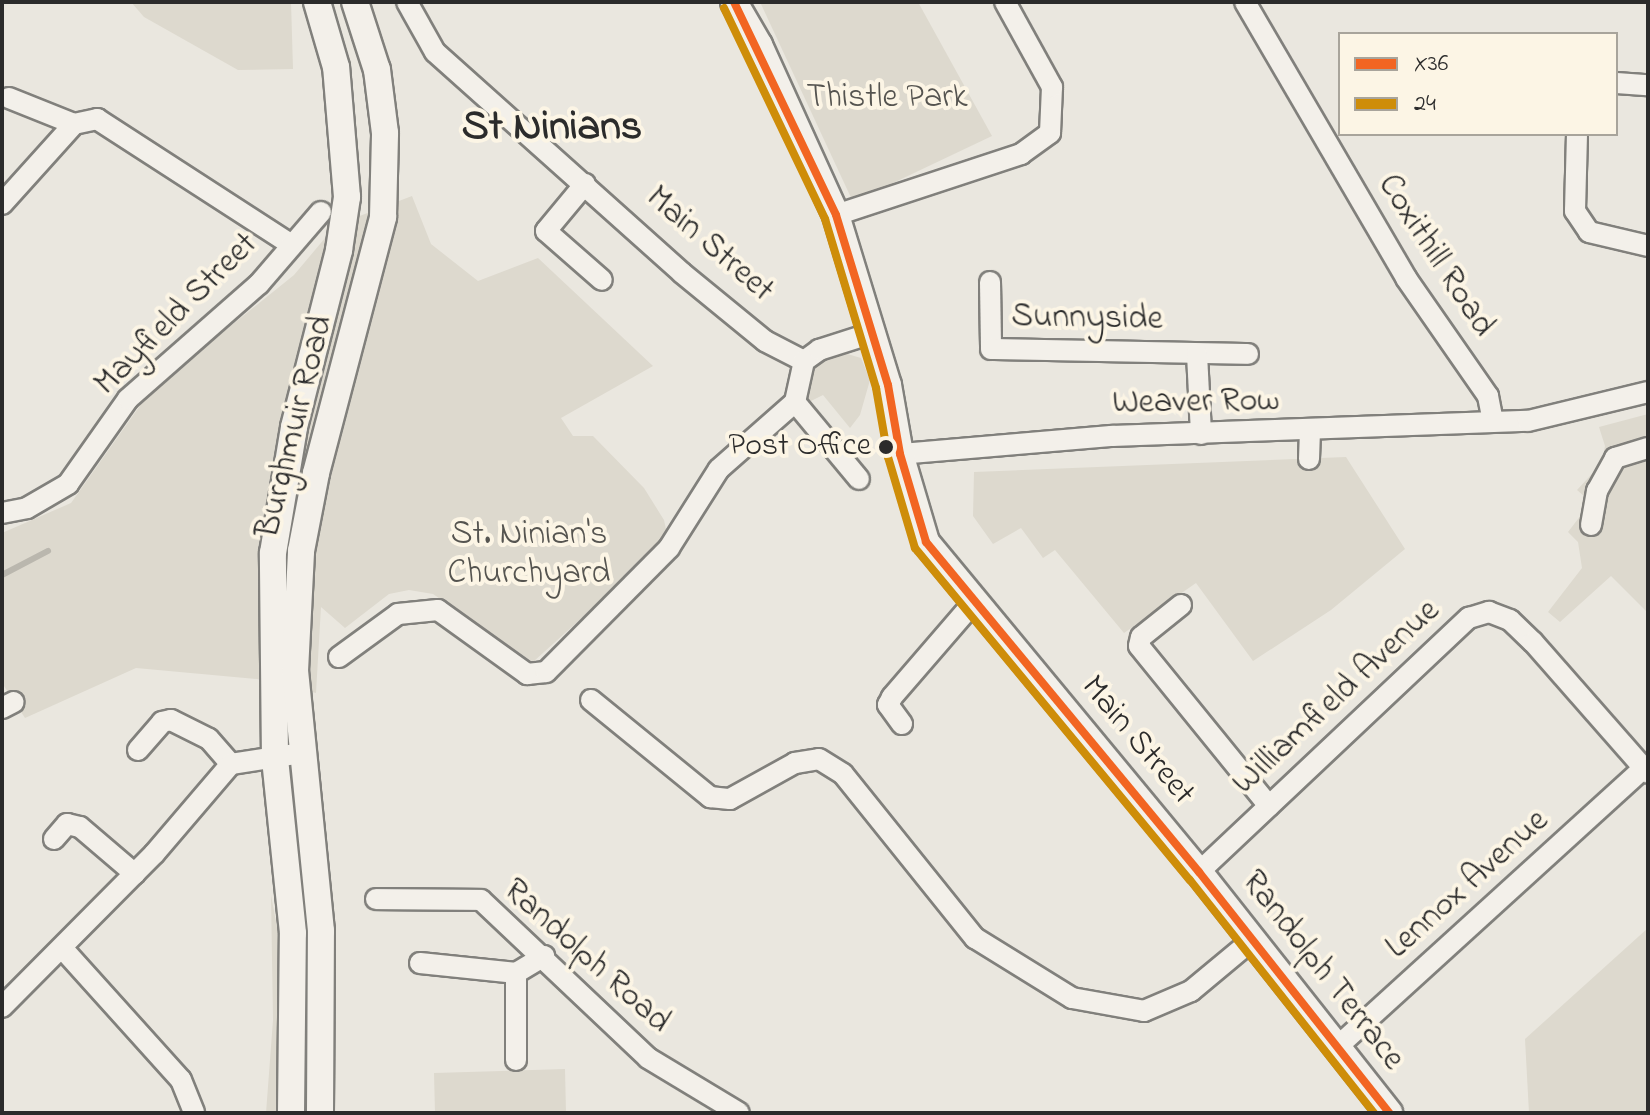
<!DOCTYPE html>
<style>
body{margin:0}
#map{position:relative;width:1650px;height:1115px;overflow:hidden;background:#eae7df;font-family:"Indie Flower",sans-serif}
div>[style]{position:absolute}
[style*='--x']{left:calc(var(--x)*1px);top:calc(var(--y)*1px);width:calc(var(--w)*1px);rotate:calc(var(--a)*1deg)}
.built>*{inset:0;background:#ddd9ce}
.stream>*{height:6px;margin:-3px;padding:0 3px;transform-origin:3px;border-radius:3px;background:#bab7ae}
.roads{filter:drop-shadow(2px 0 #81807c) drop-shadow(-2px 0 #81807c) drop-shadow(0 2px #81807c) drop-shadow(0 -2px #81807c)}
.minor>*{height:20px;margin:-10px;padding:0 10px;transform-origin:10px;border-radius:10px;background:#f3f0ea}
.major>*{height:26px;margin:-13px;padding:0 13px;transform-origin:13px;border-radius:13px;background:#f3f0ea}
.bus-1>*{height:8px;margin:-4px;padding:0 4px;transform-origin:4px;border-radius:4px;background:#f26522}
.bus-2>*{height:8px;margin:-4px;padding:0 4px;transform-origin:4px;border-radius:4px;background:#ce8d09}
.dots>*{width:22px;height:22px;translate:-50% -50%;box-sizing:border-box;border:4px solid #fcf5e5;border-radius:50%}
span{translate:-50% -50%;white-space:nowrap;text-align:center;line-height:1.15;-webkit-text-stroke:8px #fcf5e5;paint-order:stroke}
.bus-label{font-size:32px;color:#2b2b2b}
.right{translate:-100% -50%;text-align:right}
.park-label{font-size:34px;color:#555450}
.street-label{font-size:34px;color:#2b2b2b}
.district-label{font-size:42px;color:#2b2b2b;font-weight:700}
.frame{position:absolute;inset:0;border:4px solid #2b2b2b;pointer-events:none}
.legend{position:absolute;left:1338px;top:32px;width:280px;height:104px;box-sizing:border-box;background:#fcf5e5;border:2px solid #a8a49b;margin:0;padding:10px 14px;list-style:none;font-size:24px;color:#2b2b2b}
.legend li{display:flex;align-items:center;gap:16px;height:40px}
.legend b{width:40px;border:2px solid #a8a49b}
</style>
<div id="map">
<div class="built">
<i style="clip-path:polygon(131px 2px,291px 2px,293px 69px,238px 70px,144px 17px)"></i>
<i style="clip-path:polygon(760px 2px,918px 2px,992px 136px,853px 202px)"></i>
<i style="clip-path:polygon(412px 196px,431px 244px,478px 281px,538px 258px,653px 366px,561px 418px,573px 436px,593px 436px,644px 488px,664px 520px,667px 534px,659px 548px,533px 662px,433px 594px,409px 590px,389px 594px,345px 628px,321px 607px,316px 693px,257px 679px,136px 668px,25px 718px,2px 683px,2px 533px,71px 503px,151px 390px,294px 275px,336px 225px)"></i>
<i style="clip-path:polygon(837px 351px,861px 358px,870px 380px,860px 415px,850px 428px,823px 395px,809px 402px,807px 393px,815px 360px)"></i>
<i style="clip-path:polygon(1648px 414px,1648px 613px,1611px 576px,1560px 622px,1548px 612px,1582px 568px,1578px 542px,1568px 532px,1591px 502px,1577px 490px,1602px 463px,1605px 446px,1599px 427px)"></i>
<i style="clip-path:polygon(1346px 457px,1405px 549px,1331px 610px,1253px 661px,1196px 583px,1124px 633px,1055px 550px,1043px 558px,1021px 528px,993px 544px,973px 516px,974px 472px)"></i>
<i style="clip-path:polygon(271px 895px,280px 943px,280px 1113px,266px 1113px,273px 1020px)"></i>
<i style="clip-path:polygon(1648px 928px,1648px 1113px,1529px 1113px,1525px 1039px)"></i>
<i style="clip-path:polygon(565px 1069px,566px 1113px,435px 1113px,434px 1073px)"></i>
</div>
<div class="stream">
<i style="--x:2;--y:575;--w:52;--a:-27.6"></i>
</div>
<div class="roads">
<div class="minor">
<i style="--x:407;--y:2;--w:57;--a:60.8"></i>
<i style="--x:435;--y:52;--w:331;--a:41.8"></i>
<i style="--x:682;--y:273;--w:107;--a:39.3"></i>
<i style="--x:765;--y:341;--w:44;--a:27.1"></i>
<i style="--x:1245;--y:2;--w:320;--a:59.7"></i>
<i style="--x:1406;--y:278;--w:144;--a:55.2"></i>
<i style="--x:1488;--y:396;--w:25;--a:79"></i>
<i style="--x:1616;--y:83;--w:32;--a:4"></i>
<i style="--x:9;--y:98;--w:70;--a:21.8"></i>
<i style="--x:1577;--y:134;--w:77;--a:91.5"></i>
<i style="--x:1575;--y:211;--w:25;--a:56"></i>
<i style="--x:1589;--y:232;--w:61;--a:13.3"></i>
<i style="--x:585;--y:184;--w:61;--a:129.7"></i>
<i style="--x:546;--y:231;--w:74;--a:41.2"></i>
<i style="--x:2;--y:204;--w:108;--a:-48"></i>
<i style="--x:74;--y:124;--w:24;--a:-12"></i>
<i style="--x:97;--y:119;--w:229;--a:32.9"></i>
<i style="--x:836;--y:215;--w:195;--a:-18.2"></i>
<i style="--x:1021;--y:154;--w:36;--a:-36"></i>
<i style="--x:1050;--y:133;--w:46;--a:-87.5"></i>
<i style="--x:1052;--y:87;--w:97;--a:-118.9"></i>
<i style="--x:990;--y:282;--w:67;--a:89.1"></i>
<i style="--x:991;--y:349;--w:257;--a:1.1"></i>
<i style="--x:1197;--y:354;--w:80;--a:87.1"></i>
<i style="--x:795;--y:402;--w:100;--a:50.3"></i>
<i style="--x:900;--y:454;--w:213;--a:-4.9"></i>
<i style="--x:1112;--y:436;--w:416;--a:-2.1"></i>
<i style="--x:1528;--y:421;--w:123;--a:-13.6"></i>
<i style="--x:1309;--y:459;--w:26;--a:-88"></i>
<i style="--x:2;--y:513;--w:25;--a:-11"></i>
<i style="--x:27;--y:508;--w:48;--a:-30.3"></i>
<i style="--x:68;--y:484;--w:104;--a:-54.8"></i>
<i style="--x:128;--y:399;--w:174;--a:-41.3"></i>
<i style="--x:259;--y:284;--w:95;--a:-49.3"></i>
<i style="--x:1591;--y:525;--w:35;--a:-80"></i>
<i style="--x:1597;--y:491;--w:38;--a:-61"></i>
<i style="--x:1615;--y:458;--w:34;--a:-17"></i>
<i style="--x:1181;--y:605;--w:51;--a:141.3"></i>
<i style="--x:1141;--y:637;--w:9;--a:103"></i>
<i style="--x:1139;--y:646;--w:206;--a:50.9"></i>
<i style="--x:339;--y:657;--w:73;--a:-36.1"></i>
<i style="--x:398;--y:614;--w:40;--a:-5.7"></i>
<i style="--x:438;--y:610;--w:110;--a:35.7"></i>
<i style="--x:527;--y:674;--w:19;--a:-6"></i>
<i style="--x:546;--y:672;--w:175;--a:-45.2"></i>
<i style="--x:669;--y:548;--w:93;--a:-57.7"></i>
<i style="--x:719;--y:469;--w:101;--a:-41.4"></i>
<i style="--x:795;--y:402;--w:42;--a:-77.6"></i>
<i style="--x:804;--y:361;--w:19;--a:-36"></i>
<i style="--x:819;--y:350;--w:52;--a:-17.7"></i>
<i style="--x:591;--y:700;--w:154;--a:39.2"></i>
<i style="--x:710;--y:797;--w:20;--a:6"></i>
<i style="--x:730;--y:799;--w:74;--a:-29"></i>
<i style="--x:795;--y:763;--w:24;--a:-9"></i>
<i style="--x:819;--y:759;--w:28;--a:32"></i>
<i style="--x:843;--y:774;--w:211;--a:51.2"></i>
<i style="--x:975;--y:938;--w:114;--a:31.7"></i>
<i style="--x:1072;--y:998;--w:73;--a:10.2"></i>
<i style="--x:1144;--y:1011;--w:51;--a:-23.1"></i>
<i style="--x:1191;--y:991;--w:78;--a:-39.8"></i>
<i style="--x:2;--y:708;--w:13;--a:-27"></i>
<i style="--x:902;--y:724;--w:24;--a:-126"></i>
<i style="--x:888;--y:705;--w:9;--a:-63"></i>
<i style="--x:892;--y:697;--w:127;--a:-49.2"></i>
<i style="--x:138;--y:750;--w:37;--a:-49"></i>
<i style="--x:162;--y:722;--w:9;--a:-13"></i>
<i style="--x:171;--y:720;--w:42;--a:26.6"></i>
<i style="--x:209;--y:739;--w:33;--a:49"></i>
<i style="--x:54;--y:839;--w:20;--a:-49"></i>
<i style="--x:67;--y:824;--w:13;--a:13"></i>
<i style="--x:80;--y:827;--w:72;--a:40.5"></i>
<i style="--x:1199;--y:872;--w:371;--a:-43.3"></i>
<i style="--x:1469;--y:618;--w:21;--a:-17"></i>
<i style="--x:1489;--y:612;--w:22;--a:21"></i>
<i style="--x:1510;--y:620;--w:32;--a:44"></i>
<i style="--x:1533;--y:642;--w:174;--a:48.7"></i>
<i style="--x:376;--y:899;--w:105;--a:0.5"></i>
<i style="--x:481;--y:900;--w:230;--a:43.4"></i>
<i style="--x:648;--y:1058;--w:106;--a:31.1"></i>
<i style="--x:63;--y:949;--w:176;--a:48"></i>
<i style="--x:181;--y:1080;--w:35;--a:68"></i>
<i style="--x:420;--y:963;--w:97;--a:5.9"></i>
<i style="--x:516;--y:973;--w:33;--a:-31"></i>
<i style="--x:2;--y:1007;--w:216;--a:-45.2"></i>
<i style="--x:154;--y:854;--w:118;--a:-49.5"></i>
<i style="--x:231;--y:764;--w:71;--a:-8.9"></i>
<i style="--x:1336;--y:1048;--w:416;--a:-42.3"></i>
<i style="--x:516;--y:1060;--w:87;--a:-90"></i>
</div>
<div class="major">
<i style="--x:734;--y:2;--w:50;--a:59.8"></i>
<i style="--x:759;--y:45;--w:187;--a:65.6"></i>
<i style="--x:836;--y:215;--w:178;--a:73"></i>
<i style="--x:888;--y:385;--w:70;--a:80.1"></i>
<i style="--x:900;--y:454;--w:92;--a:73.5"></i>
<i style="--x:926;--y:542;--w:428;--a:50.4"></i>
<i style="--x:1199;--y:872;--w:307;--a:51.7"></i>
<i style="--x:291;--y:1113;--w:180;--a:-89.4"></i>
<i style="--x:293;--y:933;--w:175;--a:-95.9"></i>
<i style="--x:275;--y:759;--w:206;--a:-90.6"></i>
<i style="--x:273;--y:553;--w:128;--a:-80.5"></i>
<i style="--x:294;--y:427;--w:183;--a:-75.7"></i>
<i style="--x:339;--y:250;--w:54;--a:-81.4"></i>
<i style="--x:347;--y:197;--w:130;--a:-94.8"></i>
<i style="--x:336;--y:67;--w:68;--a:-106.3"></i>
<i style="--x:320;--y:1113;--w:182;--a:-89.7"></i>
<i style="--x:321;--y:931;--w:261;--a:-95.7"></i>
<i style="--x:295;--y:671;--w:120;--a:-87.1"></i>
<i style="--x:301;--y:551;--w:79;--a:-79.1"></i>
<i style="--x:316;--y:473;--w:265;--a:-75.3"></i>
<i style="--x:383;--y:217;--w:84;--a:-88.6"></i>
<i style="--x:385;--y:133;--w:64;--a:-97.2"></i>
<i style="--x:377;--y:70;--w:71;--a:-107.9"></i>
</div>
</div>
<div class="bus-1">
<i style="--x:734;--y:2;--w:236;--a:64.4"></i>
<i style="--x:836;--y:215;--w:178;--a:73"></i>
<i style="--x:888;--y:385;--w:70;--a:80.1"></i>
<i style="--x:900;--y:454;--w:92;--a:73.5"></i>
<i style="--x:926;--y:542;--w:428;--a:50.4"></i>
<i style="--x:1199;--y:872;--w:307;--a:51.7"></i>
</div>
<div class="bus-2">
<i style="--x:724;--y:8;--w:234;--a:64.4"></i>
<i style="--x:825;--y:219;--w:177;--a:73.2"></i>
<i style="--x:876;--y:388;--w:70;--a:80.1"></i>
<i style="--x:888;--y:457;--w:95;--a:73.5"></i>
<i style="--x:915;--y:548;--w:431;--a:50.4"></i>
<i style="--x:1190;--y:880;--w:297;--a:51.7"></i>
</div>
<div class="dots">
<i style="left:886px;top:447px;background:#2b2b2b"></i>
</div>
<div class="bus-label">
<span class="right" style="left:871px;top:447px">Post Office</span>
</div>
<div class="park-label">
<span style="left:887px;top:99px">Thistle Park</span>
<span style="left:529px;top:555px">St. Ninian's<br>Churchyard</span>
</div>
<div class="street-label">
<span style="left:709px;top:245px;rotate:41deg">Main Street</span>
<span style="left:1435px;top:256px;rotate:57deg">Coxithill Road</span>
<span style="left:177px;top:315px;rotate:-45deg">Mayfield Street</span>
<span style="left:1087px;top:319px;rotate:1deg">Sunnyside</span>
<span style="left:1196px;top:403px;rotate:-1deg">Weaver Row</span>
<span style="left:296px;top:427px;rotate:-76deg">Burghmuir Road</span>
<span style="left:1337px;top:698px;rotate:-43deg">Williamfield Avenue</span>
<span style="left:1137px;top:741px;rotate:50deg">Main Street</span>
<span style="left:1468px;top:885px;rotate:-42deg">Lennox Avenue</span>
<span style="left:586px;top:957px;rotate:42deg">Randolph Road</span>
<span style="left:1322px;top:971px;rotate:52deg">Randolph Terrace</span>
</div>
<div class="district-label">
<span style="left:552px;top:128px">St Ninians</span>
</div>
<div class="frame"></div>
<ul class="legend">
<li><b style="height:10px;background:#f26522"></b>X36</li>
<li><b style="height:10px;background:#ce8d09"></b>24</li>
</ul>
</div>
